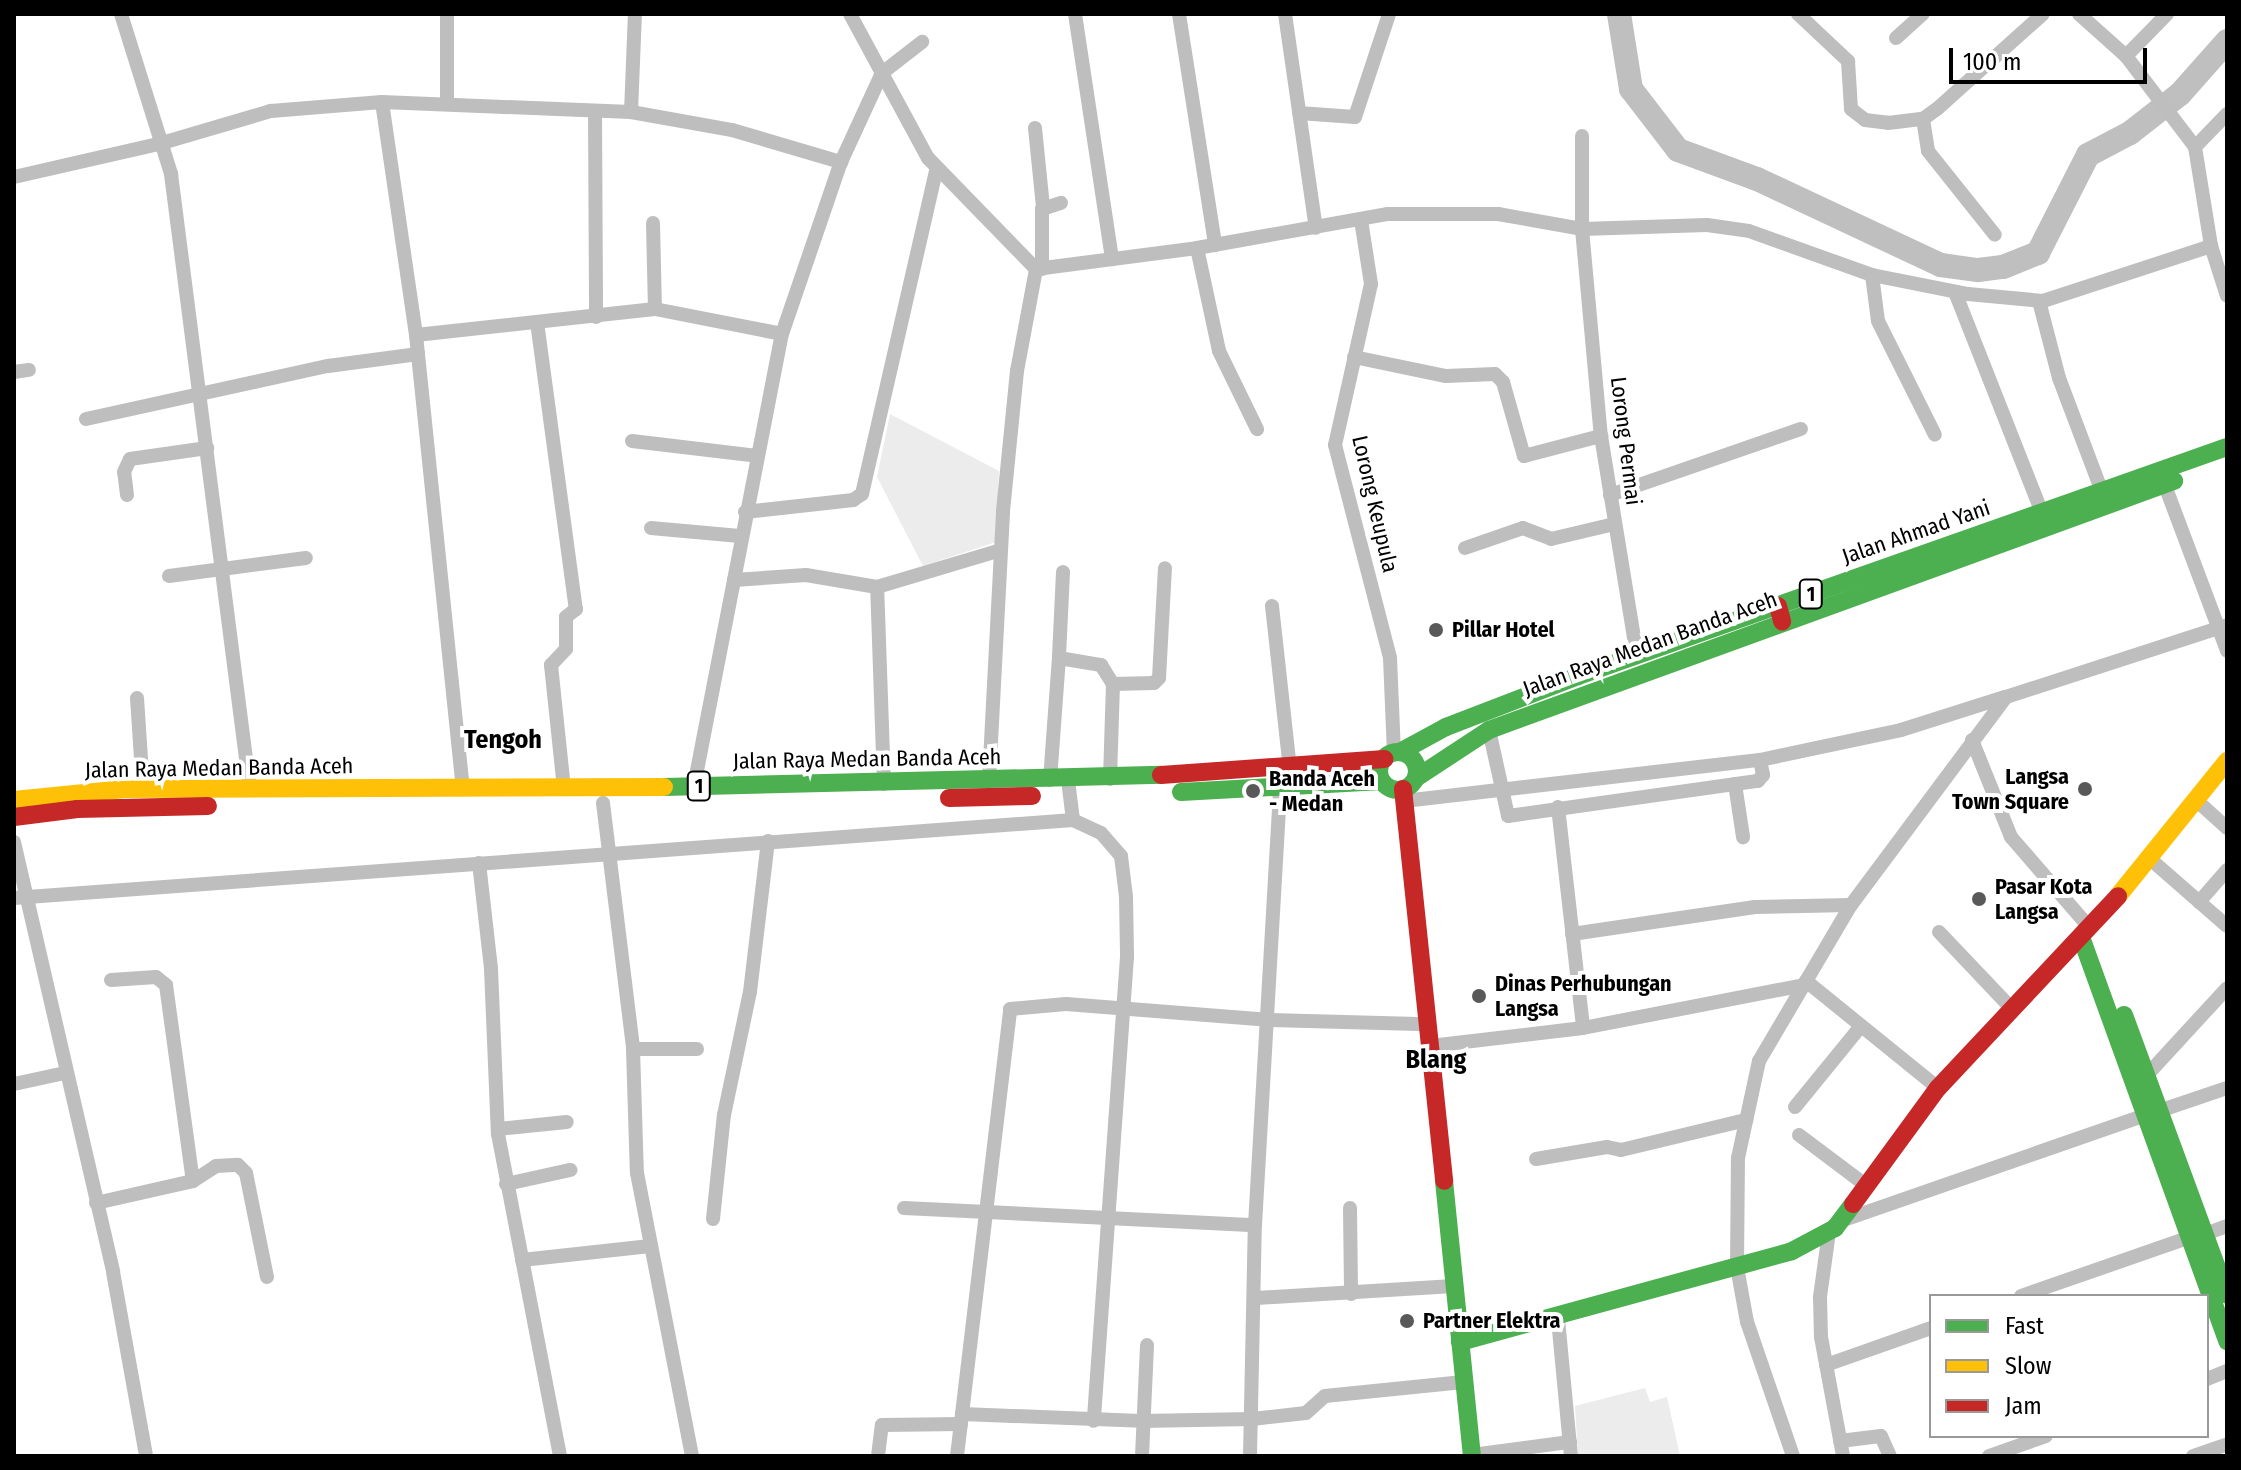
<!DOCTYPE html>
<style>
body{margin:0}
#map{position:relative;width:2241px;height:1470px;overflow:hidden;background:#fff;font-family:"Fira Sans Condensed",sans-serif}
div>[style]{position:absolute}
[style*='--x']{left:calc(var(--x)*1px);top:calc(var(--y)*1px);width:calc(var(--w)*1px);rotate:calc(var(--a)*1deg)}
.green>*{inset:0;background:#ececec}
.river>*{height:24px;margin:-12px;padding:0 12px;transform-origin:12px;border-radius:12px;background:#bfbfbf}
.street>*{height:14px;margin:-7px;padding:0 7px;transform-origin:7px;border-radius:7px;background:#bebebe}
.fast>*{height:18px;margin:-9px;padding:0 9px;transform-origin:9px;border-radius:9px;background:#4caf50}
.fast>.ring{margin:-9px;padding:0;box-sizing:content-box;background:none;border:18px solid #4caf50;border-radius:50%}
.slow>*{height:18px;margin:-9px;padding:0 9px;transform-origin:9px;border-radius:9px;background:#ffc107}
.jam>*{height:18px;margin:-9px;padding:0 9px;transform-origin:9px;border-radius:9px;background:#c62828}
.dots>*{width:22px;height:22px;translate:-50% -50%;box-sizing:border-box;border:4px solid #fff;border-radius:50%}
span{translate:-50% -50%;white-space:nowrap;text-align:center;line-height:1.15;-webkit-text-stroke:8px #fff;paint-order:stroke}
.shield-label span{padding:2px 6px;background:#fff;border:2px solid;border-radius:6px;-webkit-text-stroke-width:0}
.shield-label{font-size:20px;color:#000;font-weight:700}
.street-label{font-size:22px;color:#000}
.poi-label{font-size:22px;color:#000;font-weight:700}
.left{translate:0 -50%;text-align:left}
.right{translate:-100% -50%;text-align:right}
.quarter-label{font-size:26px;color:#000;font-weight:700}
.frame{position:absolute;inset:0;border:16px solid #000;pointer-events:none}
.legend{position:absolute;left:1929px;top:1294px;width:280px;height:144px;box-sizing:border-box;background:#fff;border:2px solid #999;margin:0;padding:10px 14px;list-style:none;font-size:24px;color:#000}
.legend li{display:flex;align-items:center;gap:16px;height:40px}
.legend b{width:40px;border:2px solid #999}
.scale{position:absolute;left:1949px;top:48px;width:198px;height:36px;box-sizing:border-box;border:4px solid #000;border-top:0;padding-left:10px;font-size:24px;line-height:28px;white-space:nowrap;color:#000;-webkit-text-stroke:6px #fff;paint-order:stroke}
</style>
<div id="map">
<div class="green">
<i style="clip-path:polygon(890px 414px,999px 471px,996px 542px,923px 566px,877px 477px)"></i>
<i style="clip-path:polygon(1645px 1388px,1650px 1402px,1667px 1397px,1680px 1456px,1578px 1456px,1575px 1406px)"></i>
</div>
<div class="river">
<i style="--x:1619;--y:14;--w:76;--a:80.9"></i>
<i style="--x:1631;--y:89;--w:77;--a:52.4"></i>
<i style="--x:1678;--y:150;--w:84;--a:20.2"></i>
<i style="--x:1757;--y:179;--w:203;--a:25.1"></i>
<i style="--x:1941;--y:265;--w:37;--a:8"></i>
<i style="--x:1978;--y:270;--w:25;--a:-7"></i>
<i style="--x:2003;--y:267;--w:38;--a:-22"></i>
<i style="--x:2038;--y:253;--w:110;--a:-63"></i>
<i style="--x:2088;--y:155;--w:47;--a:-27.6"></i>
<i style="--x:2130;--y:133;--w:63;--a:-38"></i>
<i style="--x:2180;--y:94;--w:71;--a:-48.4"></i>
</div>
<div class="street">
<i style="--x:121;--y:14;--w:168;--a:72.6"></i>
<i style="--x:171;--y:174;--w:621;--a:82.69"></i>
<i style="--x:850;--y:14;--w:164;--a:61.6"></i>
<i style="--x:928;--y:158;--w:155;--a:45.8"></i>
<i style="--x:1036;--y:269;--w:162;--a:-7.4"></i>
<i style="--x:1197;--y:248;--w:194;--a:-10.1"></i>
<i style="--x:1388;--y:214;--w:110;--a:0"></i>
<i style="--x:1498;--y:214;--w:85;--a:10.1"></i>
<i style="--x:1582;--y:229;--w:125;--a:-1.8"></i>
<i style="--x:1707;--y:225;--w:42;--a:8.1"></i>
<i style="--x:1749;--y:231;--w:131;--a:19.7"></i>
<i style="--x:1872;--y:275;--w:98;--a:11.2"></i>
<i style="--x:1968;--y:294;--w:75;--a:5.3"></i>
<i style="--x:2043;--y:301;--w:177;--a:-18.1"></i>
<i style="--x:1075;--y:14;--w:248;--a:81.4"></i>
<i style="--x:1179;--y:14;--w:234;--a:81.1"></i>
<i style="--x:1285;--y:14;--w:216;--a:81.8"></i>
<i style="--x:1798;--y:14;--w:69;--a:43.2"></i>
<i style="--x:1848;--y:61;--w:48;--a:86.4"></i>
<i style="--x:1851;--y:109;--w:18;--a:38"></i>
<i style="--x:1865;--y:120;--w:23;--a:7"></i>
<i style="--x:1888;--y:123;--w:35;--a:-7"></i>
<i style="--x:1923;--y:119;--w:17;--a:-36"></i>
<i style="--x:1937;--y:109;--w:142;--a:-41.9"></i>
<i style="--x:2079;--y:14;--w:63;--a:41.8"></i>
<i style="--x:2126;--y:56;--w:114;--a:52.8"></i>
<i style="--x:2195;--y:147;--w:100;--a:80.8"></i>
<i style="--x:2211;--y:246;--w:52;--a:72.3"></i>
<i style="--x:1896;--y:38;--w:36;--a:-42"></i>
<i style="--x:2126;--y:56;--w:59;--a:-45.7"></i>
<i style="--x:382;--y:102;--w:235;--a:81.7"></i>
<i style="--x:416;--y:335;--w:456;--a:84.1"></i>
<i style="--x:447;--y:104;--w:90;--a:-90"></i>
<i style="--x:595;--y:111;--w:206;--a:89.7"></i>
<i style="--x:631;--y:112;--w:98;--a:-87.7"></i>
<i style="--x:1299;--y:113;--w:56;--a:4.1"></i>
<i style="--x:1355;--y:117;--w:108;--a:-71.7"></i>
<i style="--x:1923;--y:119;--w:32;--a:81"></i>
<i style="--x:1928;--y:151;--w:107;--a:51.4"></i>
<i style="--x:1035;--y:128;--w:79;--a:84.2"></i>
<i style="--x:1582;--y:136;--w:93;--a:90"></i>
<i style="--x:1582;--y:229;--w:208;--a:84.8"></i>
<i style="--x:1601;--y:436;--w:223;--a:80.7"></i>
<i style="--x:2195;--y:147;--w:46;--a:-45.9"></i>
<i style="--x:14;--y:177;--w:152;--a:-12.9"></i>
<i style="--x:162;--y:143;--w:114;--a:-16.4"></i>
<i style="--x:271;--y:111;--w:111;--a:-4.6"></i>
<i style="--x:382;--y:102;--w:249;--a:2.3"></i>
<i style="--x:631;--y:112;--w:103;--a:10.1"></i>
<i style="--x:732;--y:130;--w:114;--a:16.4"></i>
<i style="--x:1361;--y:220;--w:65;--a:81.1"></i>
<i style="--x:1371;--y:284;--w:165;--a:102.6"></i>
<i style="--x:1335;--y:445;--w:220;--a:75.5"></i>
<i style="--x:1390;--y:658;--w:95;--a:87.6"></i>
<i style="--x:653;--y:223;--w:86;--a:88.7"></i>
<i style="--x:1197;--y:248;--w:105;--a:77.9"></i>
<i style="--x:1219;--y:351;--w:87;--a:64"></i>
<i style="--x:1042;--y:269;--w:60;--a:-90"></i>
<i style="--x:1042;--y:209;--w:20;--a:-18"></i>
<i style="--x:1872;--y:275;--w:46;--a:82.6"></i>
<i style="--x:1878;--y:321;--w:127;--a:63.4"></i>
<i style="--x:1955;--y:292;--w:238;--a:68.5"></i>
<i style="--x:2039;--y:301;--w:80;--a:75.4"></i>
<i style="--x:2059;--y:378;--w:122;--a:69.3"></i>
<i style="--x:537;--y:322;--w:290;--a:82.3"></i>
<i style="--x:576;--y:609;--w:13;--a:141"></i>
<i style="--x:566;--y:617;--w:32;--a:90"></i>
<i style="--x:566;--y:649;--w:22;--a:133"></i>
<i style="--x:551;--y:665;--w:124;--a:84"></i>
<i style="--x:416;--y:335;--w:240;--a:-6.2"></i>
<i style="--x:655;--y:309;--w:129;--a:11.1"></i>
<i style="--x:1354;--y:357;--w:94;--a:11.7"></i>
<i style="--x:1446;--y:376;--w:49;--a:-2.3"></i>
<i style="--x:1495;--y:374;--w:11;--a:45"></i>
<i style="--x:1503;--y:382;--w:77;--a:74.2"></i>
<i style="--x:1524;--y:456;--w:80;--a:-14.6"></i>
<i style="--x:14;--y:372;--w:15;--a:-8"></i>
<i style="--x:86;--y:419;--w:248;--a:-12.4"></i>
<i style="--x:328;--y:366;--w:91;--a:-7.6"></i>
<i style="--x:632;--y:441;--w:126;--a:6.8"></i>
<i style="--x:2161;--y:475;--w:188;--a:69.4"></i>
<i style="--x:127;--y:495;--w:23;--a:-97"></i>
<i style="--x:124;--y:472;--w:14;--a:-65"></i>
<i style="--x:130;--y:459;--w:78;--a:-8.1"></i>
<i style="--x:1610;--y:495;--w:202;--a:-19.1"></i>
<i style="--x:745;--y:512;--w:109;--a:-6.3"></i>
<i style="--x:853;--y:500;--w:11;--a:-34"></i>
<i style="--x:862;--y:494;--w:335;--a:-77.1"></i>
<i style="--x:651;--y:528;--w:89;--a:5.1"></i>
<i style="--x:1465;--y:548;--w:61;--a:-19"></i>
<i style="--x:1523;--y:528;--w:30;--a:21"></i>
<i style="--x:1551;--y:539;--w:65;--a:-13.4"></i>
<i style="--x:1063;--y:572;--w:86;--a:92.7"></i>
<i style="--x:1059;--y:658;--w:43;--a:9.5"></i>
<i style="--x:1101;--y:665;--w:22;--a:58"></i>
<i style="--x:169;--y:576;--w:138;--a:-7.5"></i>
<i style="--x:734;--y:580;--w:72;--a:-4"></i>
<i style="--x:806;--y:575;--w:72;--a:9.6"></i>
<i style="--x:1272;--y:606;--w:164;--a:83.7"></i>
<i style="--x:137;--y:698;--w:91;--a:86.2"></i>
<i style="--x:1489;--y:730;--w:88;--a:77.5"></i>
<i style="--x:1508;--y:816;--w:252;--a:-8"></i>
<i style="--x:1758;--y:781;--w:8;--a:-50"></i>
<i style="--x:1763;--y:775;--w:15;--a:-101"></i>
<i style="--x:1972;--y:740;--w:105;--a:68.1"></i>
<i style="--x:2011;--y:837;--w:119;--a:49.1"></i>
<i style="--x:1110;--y:779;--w:95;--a:-88.2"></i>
<i style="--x:1113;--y:684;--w:41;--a:-1.4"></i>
<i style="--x:1154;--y:683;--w:7;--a:-45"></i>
<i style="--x:1159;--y:678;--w:110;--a:-86.9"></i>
<i style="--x:989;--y:780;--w:269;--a:-87"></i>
<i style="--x:1003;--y:511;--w:141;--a:-84.3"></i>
<i style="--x:1017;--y:371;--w:104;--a:-79.4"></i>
<i style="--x:1050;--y:780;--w:122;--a:-85.8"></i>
<i style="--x:1068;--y:780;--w:40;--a:82.9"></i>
<i style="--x:1073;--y:820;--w:31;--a:25"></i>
<i style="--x:1101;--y:833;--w:30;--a:49"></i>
<i style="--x:1121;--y:856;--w:41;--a:83"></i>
<i style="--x:1126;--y:897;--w:60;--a:89"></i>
<i style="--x:1127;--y:957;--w:465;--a:94.1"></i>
<i style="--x:884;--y:784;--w:197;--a:-92"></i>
<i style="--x:877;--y:587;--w:129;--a:-16.6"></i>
<i style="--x:1735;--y:784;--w:54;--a:81.4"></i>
<i style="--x:694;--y:786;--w:460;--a:-79"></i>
<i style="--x:782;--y:334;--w:182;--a:-71.1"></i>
<i style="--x:841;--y:162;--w:98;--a:-65.3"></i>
<i style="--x:882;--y:73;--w:51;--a:-37.8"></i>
<i style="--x:2196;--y:800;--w:42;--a:42.1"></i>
<i style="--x:1404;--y:801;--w:358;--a:-6.6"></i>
<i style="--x:1760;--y:760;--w:144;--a:-12"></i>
<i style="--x:1901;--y:730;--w:109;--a:-17.6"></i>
<i style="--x:603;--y:803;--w:248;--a:83"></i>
<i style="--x:633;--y:1049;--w:124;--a:88.2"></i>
<i style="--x:637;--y:1173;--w:288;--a:79"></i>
<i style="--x:1558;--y:807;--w:222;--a:83.5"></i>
<i style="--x:14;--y:842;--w:441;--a:77"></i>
<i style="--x:113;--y:1272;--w:187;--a:79.8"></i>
<i style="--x:2149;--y:858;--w:103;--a:41.1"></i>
<i style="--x:479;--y:863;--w:107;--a:83.5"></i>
<i style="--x:491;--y:969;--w:165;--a:87.6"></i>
<i style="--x:498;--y:1134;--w:328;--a:79.1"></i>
<i style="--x:14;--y:898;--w:1062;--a:-4.21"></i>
<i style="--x:2199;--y:902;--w:43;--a:-48.8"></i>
<i style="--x:1939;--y:932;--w:105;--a:46.5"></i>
<i style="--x:1572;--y:934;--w:185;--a:-8.4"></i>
<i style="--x:1755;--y:907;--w:96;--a:-1.2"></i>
<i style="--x:111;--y:980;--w:45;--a:-3.8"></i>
<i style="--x:156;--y:977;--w:13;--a:39"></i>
<i style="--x:166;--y:985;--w:198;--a:82.2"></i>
<i style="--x:1806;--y:981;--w:170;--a:39"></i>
<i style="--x:1430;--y:1046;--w:154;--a:-6.7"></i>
<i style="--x:1583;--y:1028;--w:225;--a:-11"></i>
<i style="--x:633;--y:1049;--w:64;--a:0"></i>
<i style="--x:2147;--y:1075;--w:118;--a:-47.4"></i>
<i style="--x:14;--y:1084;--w:52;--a:-12.2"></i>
<i style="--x:1795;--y:1107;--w:104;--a:-50.8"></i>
<i style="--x:2159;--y:1111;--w:72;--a:-18.7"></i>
<i style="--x:498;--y:1129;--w:69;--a:-5.8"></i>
<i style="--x:1799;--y:1135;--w:85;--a:36.9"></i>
<i style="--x:1536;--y:1159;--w:72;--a:-9.6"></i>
<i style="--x:1607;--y:1147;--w:14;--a:12"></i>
<i style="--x:1621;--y:1150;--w:129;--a:-13.5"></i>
<i style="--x:506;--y:1184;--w:66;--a:-12.3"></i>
<i style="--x:96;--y:1203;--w:99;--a:-12.8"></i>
<i style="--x:193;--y:1181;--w:27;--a:-33"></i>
<i style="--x:216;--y:1166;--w:22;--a:-3"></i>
<i style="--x:238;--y:1165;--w:11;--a:45"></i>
<i style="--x:246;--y:1173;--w:106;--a:78.6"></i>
<i style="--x:904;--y:1208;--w:351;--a:2.8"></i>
<i style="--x:1350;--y:1208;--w:86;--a:89.3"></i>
<i style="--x:713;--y:1219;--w:105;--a:-84"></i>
<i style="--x:724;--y:1115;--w:126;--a:-78.1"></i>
<i style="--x:750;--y:992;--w:152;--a:-83.2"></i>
<i style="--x:1841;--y:1221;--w:323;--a:-19.2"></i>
<i style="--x:1829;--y:1232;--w:66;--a:97.9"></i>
<i style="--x:1820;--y:1297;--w:40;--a:88.6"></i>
<i style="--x:1821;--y:1337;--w:121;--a:79.5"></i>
<i style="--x:2205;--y:1234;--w:23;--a:-20"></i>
<i style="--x:522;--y:1260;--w:129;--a:-6.2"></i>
<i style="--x:2021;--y:1296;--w:179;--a:-19.2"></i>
<i style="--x:1257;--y:1298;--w:197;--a:-3.5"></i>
<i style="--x:1558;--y:1319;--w:138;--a:84.6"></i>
<i style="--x:1826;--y:1365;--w:111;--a:-19.4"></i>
<i style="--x:2207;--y:1379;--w:22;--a:-22"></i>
<i style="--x:962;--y:1414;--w:179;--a:2.2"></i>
<i style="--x:1141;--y:1421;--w:111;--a:-1"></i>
<i style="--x:1252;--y:1419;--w:54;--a:-6.3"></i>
<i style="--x:1306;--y:1413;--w:25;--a:-42"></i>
<i style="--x:1325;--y:1396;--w:139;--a:-5.8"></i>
<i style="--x:1840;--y:1441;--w:41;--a:-7"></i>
<i style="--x:1881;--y:1436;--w:22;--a:66"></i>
<i style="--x:1472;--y:1455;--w:99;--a:-7.6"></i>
<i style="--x:878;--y:1456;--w:31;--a:-83"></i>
<i style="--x:882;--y:1425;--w:79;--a:-0.7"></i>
<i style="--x:957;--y:1456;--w:450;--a:-83.2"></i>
<i style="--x:1010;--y:1009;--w:56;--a:-5.1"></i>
<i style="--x:1066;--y:1004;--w:205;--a:4.5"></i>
<i style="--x:1270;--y:1020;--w:158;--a:1.5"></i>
<i style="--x:1142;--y:1456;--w:111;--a:-87.4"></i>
<i style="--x:1250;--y:1456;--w:231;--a:-88.8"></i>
<i style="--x:1255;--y:1225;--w:438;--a:-86.7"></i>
<i style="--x:1793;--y:1456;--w:142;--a:-108.9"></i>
<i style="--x:1747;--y:1322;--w:56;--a:-100.3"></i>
<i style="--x:1737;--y:1267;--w:109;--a:-89.5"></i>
<i style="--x:1738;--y:1158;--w:99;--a:-77.8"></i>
<i style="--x:1759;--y:1061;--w:181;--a:-59.5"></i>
<i style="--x:1851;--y:905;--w:259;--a:-53.3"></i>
<i style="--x:2006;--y:697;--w:232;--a:-18"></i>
<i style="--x:1989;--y:1456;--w:60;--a:-19.3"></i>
<i style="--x:2193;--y:1456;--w:36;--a:-19"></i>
</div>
<div class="fast">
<i style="--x:1400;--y:752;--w:52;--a:-28.5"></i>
<i style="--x:1446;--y:727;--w:142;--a:-21.1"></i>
<i style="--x:1578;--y:676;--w:688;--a:-19.44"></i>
<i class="ring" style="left:1379px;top:752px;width:20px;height:20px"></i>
<i style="--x:1416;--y:778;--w:87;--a:-33.3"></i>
<i style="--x:1489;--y:730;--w:729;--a:-19.98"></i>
<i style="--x:664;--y:787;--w:497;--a:-1.4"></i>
<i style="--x:1181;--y:792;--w:201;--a:-3.1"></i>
<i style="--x:2081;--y:937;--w:430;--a:70.1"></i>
<i style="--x:2124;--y:1015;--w:298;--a:69.8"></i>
<i style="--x:1444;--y:1181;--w:276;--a:84.2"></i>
<i style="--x:1460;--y:1342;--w:344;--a:-15.3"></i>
<i style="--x:1792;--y:1251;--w:49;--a:-28.1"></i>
<i style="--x:1835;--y:1228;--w:30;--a:-53"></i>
</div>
<div class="slow">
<i style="--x:14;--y:800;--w:111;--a:-5.7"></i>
<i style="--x:124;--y:789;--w:540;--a:-0.21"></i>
<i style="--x:2118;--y:896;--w:174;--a:-51.1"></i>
</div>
<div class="jam">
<i style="--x:1778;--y:606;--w:16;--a:75"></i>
<i style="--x:1161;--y:775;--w:224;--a:-4.1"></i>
<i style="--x:1403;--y:789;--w:394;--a:84"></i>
<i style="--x:949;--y:798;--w:83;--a:-1.4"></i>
<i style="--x:14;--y:817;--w:64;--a:-7.2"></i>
<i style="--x:77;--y:809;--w:131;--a:-1.3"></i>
<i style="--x:1853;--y:1204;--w:144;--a:-53.8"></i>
<i style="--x:1938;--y:1088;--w:263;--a:-46.8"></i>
</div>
<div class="dots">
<i style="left:1436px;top:630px;background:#595959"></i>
<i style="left:2085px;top:789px;background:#595959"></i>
<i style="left:1253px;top:791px;background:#595959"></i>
<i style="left:1979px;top:899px;background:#595959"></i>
<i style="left:1479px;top:996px;background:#595959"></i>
<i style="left:1407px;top:1321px;background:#595959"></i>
</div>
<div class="shield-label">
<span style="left:1811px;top:594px">1</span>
<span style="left:699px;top:786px">1</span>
</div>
<div class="street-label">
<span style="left:1626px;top:441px;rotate:83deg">Lorong Permai</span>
<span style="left:1375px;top:504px;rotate:77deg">Lorong Keupula</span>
<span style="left:1916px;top:532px;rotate:-19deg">Jalan Ahmad Yani</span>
<span style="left:1650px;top:644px;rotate:-20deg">Jalan Raya Medan Banda Aceh</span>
<span style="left:867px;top:759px;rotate:-1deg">Jalan Raya Medan Banda Aceh</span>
<span style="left:219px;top:768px;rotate:-1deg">Jalan Raya Medan Banda Aceh</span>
</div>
<div class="poi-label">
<span class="left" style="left:1452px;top:630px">Pillar Hotel</span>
<span class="right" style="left:2069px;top:789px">Langsa<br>Town Square</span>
<span class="left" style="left:1269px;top:791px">Banda Aceh<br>- Medan</span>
<span class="left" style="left:1995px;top:899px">Pasar Kota<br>Langsa</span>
<span class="left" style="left:1495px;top:996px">Dinas Perhubungan<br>Langsa</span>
<span class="left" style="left:1423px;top:1321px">Partner Elektra</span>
</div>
<div class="quarter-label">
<span style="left:503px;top:740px">Tengoh</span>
<span style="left:1436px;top:1060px">Blang</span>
</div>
<div class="frame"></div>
<ul class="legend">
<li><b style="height:10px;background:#4caf50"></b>Fast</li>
<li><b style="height:10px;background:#ffc107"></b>Slow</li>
<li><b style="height:10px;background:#c62828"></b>Jam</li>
</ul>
<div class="scale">100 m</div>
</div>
